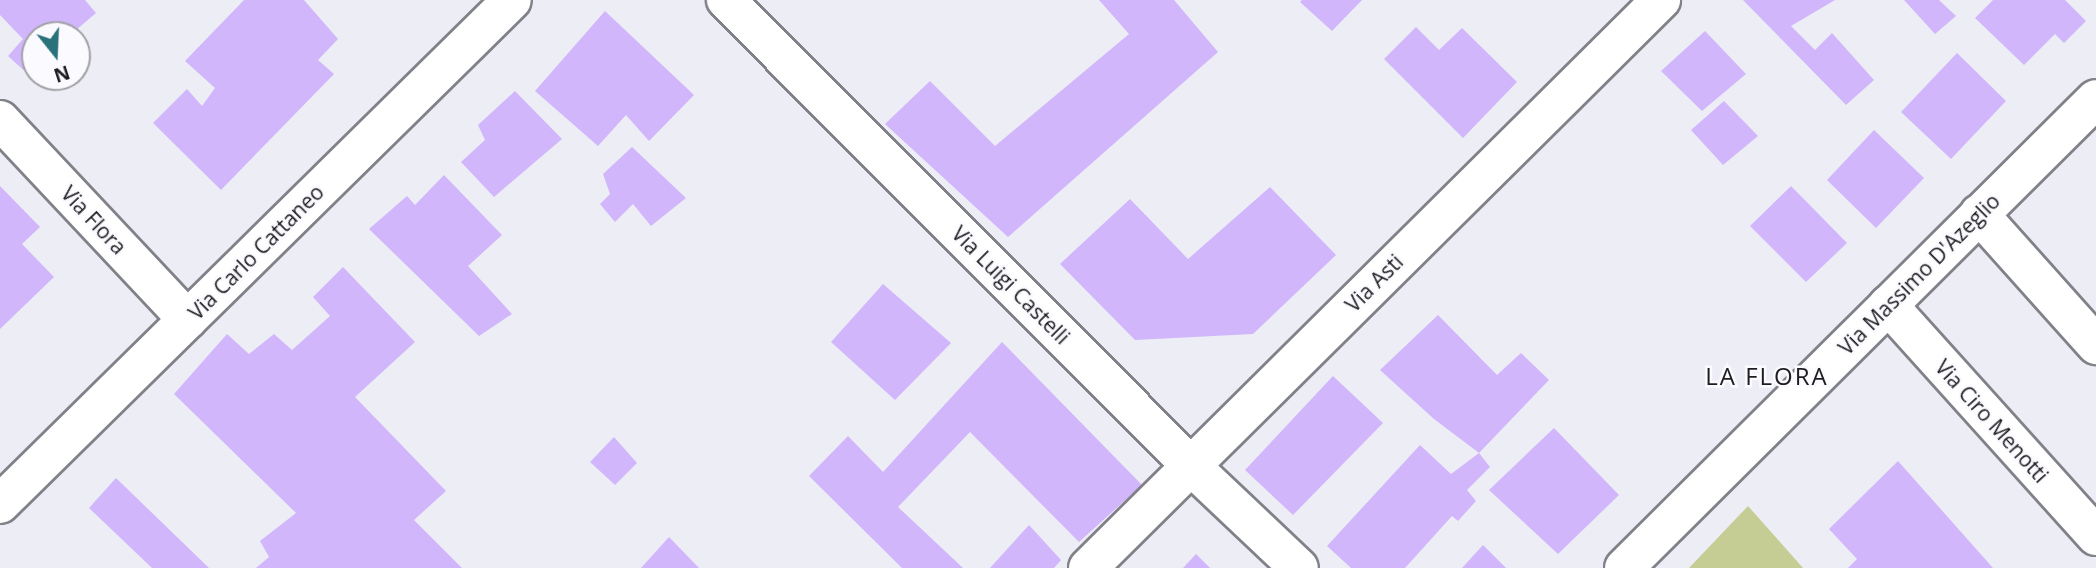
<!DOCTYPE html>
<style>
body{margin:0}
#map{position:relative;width:2096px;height:568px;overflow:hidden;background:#ededf6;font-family:"Open Sans",sans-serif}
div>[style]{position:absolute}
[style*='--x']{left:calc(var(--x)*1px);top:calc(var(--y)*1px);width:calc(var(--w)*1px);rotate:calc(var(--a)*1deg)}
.green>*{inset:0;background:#c5cd94}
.building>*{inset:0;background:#d1b6fb}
.roads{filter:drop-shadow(2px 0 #818189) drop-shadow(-2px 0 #818189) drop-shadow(0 2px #818189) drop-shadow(0 -2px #818189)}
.minor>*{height:38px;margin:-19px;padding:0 19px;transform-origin:19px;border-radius:19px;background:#fff}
span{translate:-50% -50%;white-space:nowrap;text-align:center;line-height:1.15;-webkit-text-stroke:5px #fbfbff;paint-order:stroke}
.street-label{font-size:21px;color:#1d1d20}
.quarter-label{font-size:24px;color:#1d1d20;letter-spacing:2px}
.north{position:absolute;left:21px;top:21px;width:70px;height:70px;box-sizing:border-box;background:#fbfbff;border:2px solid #a2a2a6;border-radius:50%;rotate:162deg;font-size:19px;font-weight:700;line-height:28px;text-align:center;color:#1d1d20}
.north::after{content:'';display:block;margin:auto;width:24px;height:32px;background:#29717b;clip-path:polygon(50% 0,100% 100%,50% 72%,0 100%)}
</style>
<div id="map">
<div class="green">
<i style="clip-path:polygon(1748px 506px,1803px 568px,1689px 568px)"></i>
</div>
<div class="building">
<i style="clip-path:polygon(0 0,85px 0,96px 13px,76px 30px,89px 42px,77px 53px,77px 35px,35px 35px,35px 77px,51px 77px,41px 86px,8px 56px,23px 39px,0 15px)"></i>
<i style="clip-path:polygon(244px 0,304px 0,338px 39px,318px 60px,334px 74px,221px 190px,153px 123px,187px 89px,202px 106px,215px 88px,185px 61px)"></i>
<i style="clip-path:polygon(1099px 0,1174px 0,1218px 52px,1008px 237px,885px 124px,930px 81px,995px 146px,1129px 34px)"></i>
<i style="clip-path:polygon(1302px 0,1362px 0,1332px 31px,1300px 2px)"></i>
<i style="clip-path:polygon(1743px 0,1835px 0,1791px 26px,1815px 50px,1832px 33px,1874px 80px,1846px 105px)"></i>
<i style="clip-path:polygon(1904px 0,1939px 0,1956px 16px,1935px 34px)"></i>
<i style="clip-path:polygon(1993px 0,2065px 0,2086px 21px,2064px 43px,2055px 34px,2024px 65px,1975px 18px)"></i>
<i style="clip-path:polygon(605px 11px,694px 95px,649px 141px,626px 115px,598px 146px,535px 91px)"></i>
<i style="clip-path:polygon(1416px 27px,1439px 50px,1462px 28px,1517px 82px,1463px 138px,1384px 59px)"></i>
<i style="clip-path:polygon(1705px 31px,1746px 74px,1702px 111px,1661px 71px)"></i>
<i style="clip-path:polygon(1957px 53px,2006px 101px,1951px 159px,1901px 112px)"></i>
<i style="clip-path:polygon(515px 91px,562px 139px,494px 197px,461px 162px,485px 140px,478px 125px)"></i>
<i style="clip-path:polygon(1724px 101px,1758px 136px,1723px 165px,1691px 130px)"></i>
<i style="clip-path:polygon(1874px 130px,1924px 178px,1876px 228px,1827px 180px)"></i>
<i style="clip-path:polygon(632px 147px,686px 198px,651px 226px,633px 204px,615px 222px,600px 204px,610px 194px,603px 174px)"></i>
<i style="clip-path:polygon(444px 175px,502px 235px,468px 266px,512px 314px,479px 336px,369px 229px,407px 196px,415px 205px)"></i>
<i style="clip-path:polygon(0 186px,40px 227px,22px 244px,54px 277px,0 329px)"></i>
<i style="clip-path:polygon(1791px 186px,1847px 243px,1806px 282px,1750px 226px)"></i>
<i style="clip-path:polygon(1270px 187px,1336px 255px,1253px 334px,1135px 340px,1060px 264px,1130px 199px,1188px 259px)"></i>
<i style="clip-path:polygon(343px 267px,415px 342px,355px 397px,446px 491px,414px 520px,462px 568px,256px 568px,269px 557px,260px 541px,296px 513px,174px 394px,227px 334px,249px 354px,274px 334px,292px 350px,330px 316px,313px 297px)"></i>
<i style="clip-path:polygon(883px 284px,951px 343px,895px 400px,831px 342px)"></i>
<i style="clip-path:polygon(1438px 315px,1497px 375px,1521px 353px,1549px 380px,1479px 453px,1434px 419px,1380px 370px)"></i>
<i style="clip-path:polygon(1002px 342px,1142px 485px,1079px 542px,970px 432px,898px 507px,963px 568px,902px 568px,809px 476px,848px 436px,883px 472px)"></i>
<i style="clip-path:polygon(1333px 376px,1383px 423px,1293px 515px,1245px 470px)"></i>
<i style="clip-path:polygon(1554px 428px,1619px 495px,1558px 554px,1489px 490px)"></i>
<i style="clip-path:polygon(614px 437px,637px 463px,615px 485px,590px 462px)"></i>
<i style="clip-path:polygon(1420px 445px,1451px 474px,1479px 453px,1490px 467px,1467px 490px,1476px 501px,1458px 521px,1452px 516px,1405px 568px,1351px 568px,1327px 546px)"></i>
<i style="clip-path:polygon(1898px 461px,1993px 568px,1848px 568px,1857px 559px,1829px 529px)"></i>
<i style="clip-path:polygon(116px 478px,209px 568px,152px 568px,89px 508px)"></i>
<i style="clip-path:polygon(1029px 525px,1061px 560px,1054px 568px,990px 568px)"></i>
<i style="clip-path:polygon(669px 537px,699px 568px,641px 568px)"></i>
<i style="clip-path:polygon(1483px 545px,1506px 568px,1462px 568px)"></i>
<i style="clip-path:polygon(1196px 554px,1210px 568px,1183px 568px)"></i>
</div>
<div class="roads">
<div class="minor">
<i style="--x:726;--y:0;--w:655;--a:45.06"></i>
<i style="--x:1189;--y:464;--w:151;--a:43.4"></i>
<i style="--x:0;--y:120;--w:274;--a:46.8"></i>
<i style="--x:1979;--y:214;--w:176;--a:48.2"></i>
<i style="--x:1888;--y:305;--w:311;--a:48"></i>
<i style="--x:0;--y:504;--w:718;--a:-44.55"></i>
<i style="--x:1088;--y:568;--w:807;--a:-44.75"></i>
<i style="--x:1624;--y:568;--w:665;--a:-44.82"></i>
</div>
</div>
<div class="street-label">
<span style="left:94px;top:220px;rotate:47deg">Via Flora</span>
<span style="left:256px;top:252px;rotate:-45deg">Via Carlo Cattaneo</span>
<span style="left:1919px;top:274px;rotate:-45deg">Via Massimo D'Azeglio</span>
<span style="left:1374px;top:283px;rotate:-45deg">Via Asti</span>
<span style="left:1011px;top:285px;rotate:45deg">Via Luigi Castelli</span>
<span style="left:1992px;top:421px;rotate:48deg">Via Ciro Menotti</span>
</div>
<div class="quarter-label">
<span style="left:1767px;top:376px">LA FLORA</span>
</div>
<div class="north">N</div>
</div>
